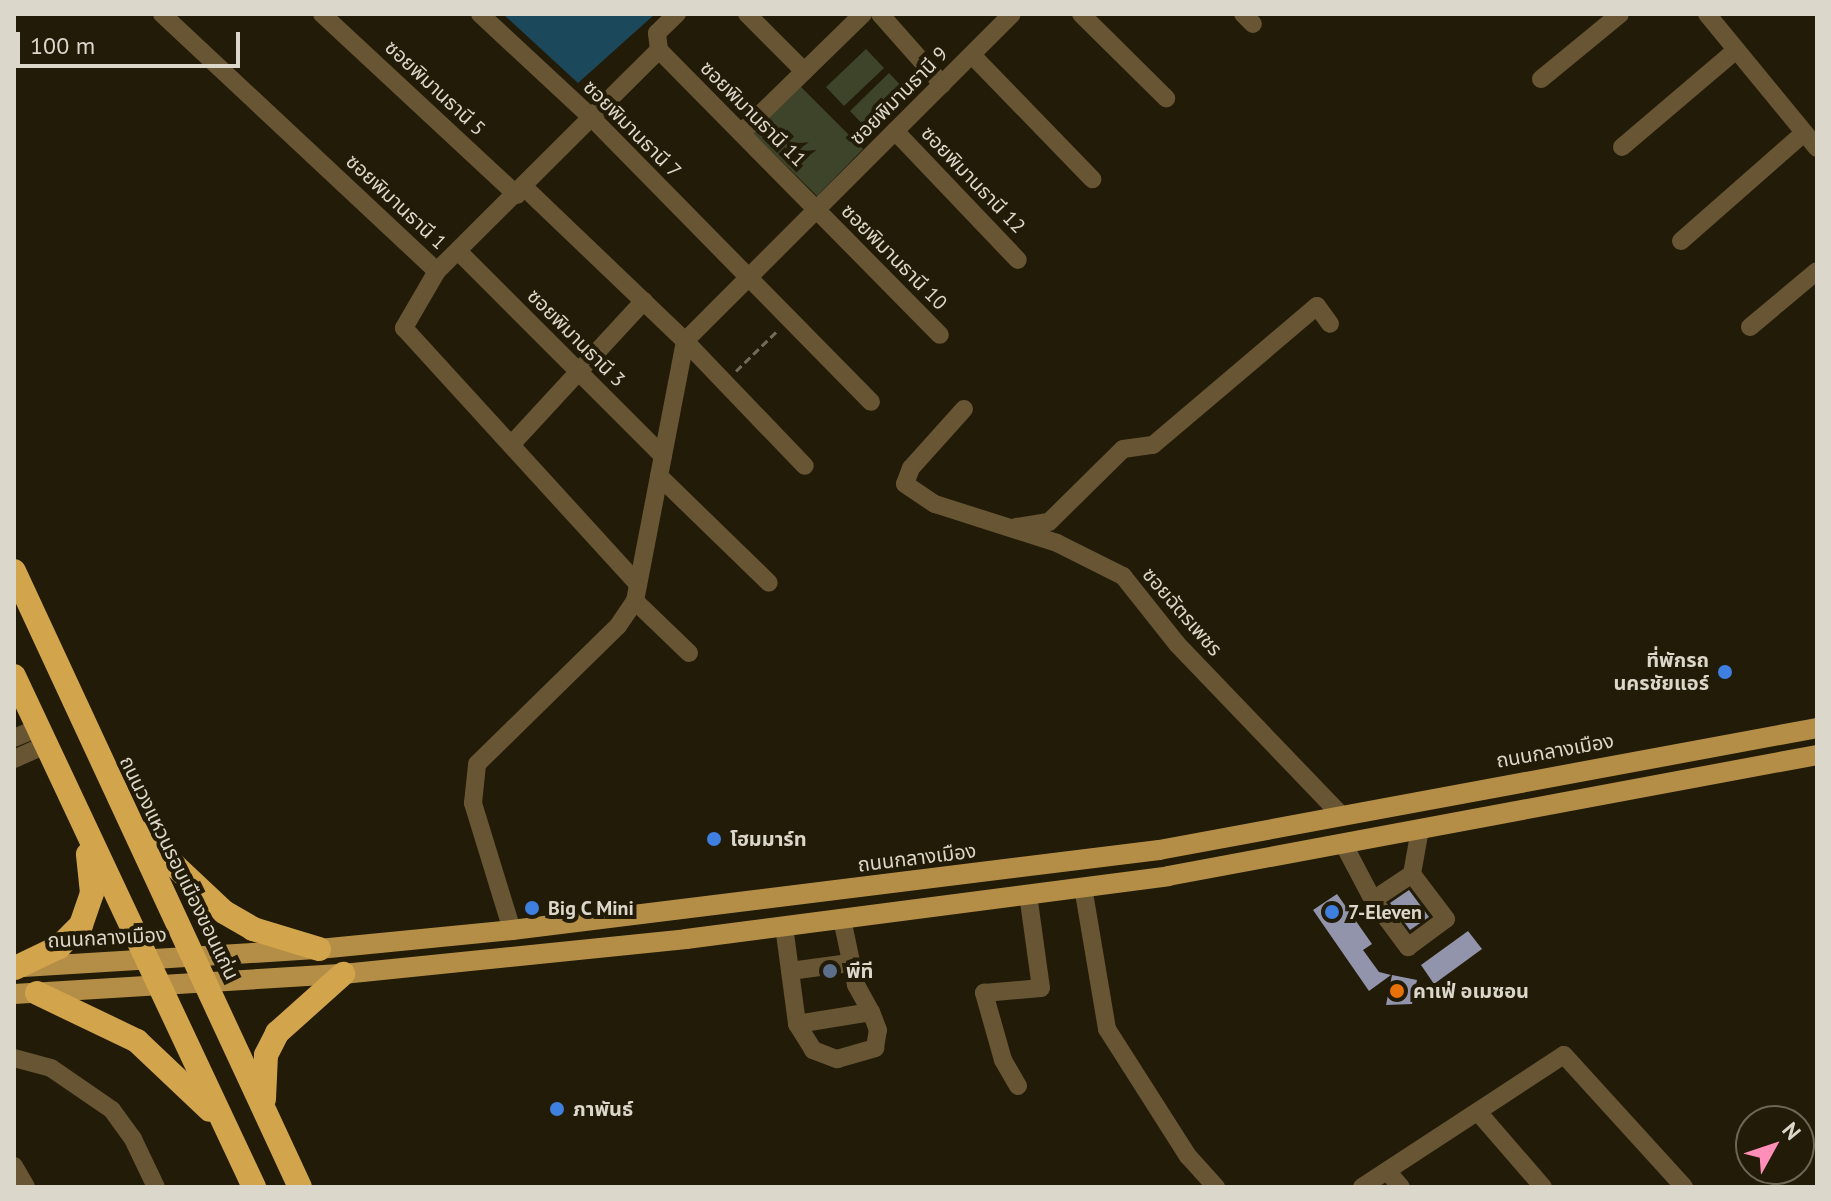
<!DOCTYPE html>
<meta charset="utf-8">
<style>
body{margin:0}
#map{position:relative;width:1831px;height:1201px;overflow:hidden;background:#211b07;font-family:"PT Sans","Noto Sans Thai",sans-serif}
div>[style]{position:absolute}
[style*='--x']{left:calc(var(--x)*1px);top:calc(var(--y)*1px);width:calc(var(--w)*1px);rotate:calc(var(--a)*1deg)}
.green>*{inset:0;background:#3d442a}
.water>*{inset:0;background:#1c485c}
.building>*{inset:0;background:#9294ab}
.path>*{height:3px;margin-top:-1.5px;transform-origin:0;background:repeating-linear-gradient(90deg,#706b5a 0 8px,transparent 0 12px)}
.minor>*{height:18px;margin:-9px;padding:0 9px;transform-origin:9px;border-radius:9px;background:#675534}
.major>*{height:20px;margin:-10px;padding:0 10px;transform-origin:10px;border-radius:10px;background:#b48e46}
.highway>*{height:24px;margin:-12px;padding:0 12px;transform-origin:12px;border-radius:12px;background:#d2a44c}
.dots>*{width:22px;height:22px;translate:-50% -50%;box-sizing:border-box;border:4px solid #211b07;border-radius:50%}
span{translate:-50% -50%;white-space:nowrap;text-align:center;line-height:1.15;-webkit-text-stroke:8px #211b07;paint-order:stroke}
.street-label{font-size:20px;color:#dcd7cb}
.poi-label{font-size:20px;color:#dcd7cb;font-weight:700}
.right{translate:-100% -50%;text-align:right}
.left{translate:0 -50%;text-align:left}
.frame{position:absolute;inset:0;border:16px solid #dcd7cb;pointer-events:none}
.north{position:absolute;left:1735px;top:1105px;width:80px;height:80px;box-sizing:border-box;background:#211b07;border:2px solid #6c6655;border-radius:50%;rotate:50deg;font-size:22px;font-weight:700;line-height:32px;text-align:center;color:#dcd7cb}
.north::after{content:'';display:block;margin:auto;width:28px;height:36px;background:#ff8eb9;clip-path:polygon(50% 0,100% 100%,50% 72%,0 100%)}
.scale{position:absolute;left:16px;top:32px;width:224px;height:36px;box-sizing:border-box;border:4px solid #dcd7cb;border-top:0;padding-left:10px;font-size:24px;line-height:28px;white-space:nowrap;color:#dcd7cb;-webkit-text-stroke:6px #211b07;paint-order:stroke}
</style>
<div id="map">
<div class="green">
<i style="clip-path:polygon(866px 49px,884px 68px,844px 106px,826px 87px)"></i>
<i style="clip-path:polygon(889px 73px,907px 92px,868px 130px,850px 111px)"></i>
<i style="clip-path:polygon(799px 85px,863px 149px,817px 196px,752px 132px)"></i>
</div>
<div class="water">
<i style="clip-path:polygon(503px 14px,655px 14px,578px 83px)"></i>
</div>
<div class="building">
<i style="clip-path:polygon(1409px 890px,1429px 917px,1410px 930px,1390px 903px)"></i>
<i style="clip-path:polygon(1337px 894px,1372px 944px,1363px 950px,1379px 972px,1391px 975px,1369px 991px,1313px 910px)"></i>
<i style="clip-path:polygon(1468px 931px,1482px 949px,1434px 984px,1421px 965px)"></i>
<i style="clip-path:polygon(1392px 975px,1417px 980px,1412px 1004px,1386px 1005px)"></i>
</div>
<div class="path">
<i style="--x:736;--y:371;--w:60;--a:-44.3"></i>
</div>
<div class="minor">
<i style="--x:162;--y:14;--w:376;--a:43.1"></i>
<i style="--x:437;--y:271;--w:66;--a:120.1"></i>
<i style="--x:404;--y:328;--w:347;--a:47.6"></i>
<i style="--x:322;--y:14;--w:266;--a:42.9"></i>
<i style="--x:480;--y:14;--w:153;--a:42.9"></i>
<i style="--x:592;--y:118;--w:398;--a:45.5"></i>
<i style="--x:747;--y:14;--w:81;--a:45"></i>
<i style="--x:880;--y:14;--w:94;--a:48.5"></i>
<i style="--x:1081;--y:14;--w:120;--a:44.7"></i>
<i style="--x:1243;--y:14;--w:14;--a:45"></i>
<i style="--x:1707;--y:14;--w:173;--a:50.6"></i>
<i style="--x:659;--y:50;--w:400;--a:45.4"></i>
<i style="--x:972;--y:55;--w:173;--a:45.9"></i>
<i style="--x:1541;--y:79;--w:102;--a:-39.4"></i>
<i style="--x:895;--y:131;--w:178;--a:46.4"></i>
<i style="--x:741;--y:133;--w:170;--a:-44.3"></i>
<i style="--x:1622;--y:147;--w:150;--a:-40.4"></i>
<i style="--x:525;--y:188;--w:221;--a:43.7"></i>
<i style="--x:685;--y:341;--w:173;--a:46.2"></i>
<i style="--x:1681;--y:241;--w:164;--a:-41.3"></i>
<i style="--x:458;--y:251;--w:290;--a:45"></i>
<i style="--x:437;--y:271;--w:313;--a:-44.9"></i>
<i style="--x:659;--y:50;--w:17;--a:-97"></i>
<i style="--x:657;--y:33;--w:28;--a:-44"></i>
<i style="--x:1750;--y:327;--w:87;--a:-39.9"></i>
<i style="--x:964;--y:409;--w:79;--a:131.9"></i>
<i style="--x:911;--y:468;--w:17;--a:111"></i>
<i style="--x:905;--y:484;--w:36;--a:34"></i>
<i style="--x:935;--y:504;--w:128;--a:17.7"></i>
<i style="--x:1057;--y:543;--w:74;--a:26.6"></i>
<i style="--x:1123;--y:576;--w:87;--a:51.5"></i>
<i style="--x:1177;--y:644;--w:236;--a:46.2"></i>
<i style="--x:511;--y:445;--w:196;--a:-47.3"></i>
<i style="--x:659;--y:476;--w:153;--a:44.2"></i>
<i style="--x:1016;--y:527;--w:33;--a:-9"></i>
<i style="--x:1049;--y:522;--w:104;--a:-44.6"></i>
<i style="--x:1123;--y:449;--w:30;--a:-8"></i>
<i style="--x:1153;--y:445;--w:215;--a:-40.3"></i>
<i style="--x:1317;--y:306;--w:22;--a:54"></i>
<i style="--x:635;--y:601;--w:75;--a:43.9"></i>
<i style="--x:14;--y:738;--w:26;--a:-23"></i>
<i style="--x:14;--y:759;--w:35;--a:-24"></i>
<i style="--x:1344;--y:845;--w:62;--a:62.2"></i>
<i style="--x:1373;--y:900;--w:59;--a:53.3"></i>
<i style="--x:1408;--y:947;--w:47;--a:-36.4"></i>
<i style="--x:1446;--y:919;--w:56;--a:-127.1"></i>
<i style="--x:1083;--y:887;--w:144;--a:80.4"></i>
<i style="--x:1107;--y:1029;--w:151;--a:57.5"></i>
<i style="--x:1188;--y:1156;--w:42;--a:47.9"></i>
<i style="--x:1373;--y:900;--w:47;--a:-33.7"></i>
<i style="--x:1412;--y:874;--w:46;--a:-79.9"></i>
<i style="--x:784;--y:926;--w:99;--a:82.4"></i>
<i style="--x:797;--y:1024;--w:31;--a:58"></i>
<i style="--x:813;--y:1050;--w:26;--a:21"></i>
<i style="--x:837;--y:1059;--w:40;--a:-16"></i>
<i style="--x:875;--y:1048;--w:18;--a:-81"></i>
<i style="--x:878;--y:1030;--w:19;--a:-111"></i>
<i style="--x:512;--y:930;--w:133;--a:-107.1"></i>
<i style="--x:473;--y:803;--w:39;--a:-84"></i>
<i style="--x:477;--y:764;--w:197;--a:-44.4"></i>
<i style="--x:618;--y:626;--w:30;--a:-56"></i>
<i style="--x:635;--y:601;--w:265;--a:-79.1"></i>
<i style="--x:685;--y:341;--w:462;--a:-45"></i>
<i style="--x:790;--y:971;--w:60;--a:-7.7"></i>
<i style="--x:797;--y:1024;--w:75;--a:-9.2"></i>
<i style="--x:871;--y:1012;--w:31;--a:-119"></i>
<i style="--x:856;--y:985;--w:67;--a:-102"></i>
<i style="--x:14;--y:1058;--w:38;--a:15"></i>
<i style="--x:51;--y:1068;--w:74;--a:34.5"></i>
<i style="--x:112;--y:1110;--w:36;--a:54"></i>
<i style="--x:133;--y:1139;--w:53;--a:64.4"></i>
<i style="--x:1018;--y:1086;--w:30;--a:-120"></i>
<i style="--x:1003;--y:1060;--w:70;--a:-105.8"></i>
<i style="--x:984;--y:993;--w:57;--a:-5"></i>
<i style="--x:1041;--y:988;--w:95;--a:-97.9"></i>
<i style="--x:1478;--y:1112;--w:99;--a:49.1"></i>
<i style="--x:14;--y:1166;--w:24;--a:60"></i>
<i style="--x:1387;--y:1171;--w:21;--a:49"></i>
<i style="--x:1362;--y:1187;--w:241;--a:-33.2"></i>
<i style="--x:1564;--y:1055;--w:178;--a:47.7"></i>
</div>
<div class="major">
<i style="--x:23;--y:967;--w:297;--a:-3.5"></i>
<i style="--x:319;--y:949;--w:194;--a:-5.6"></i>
<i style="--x:512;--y:930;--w:652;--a:-7.05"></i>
<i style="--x:1159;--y:850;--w:669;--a:-10.5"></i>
<i style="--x:14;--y:994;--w:330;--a:-3.5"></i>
<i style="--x:343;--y:974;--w:345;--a:-5.8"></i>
<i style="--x:686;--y:939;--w:486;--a:-7.4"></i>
<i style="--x:1168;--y:876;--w:660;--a:-10.56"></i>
</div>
<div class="highway">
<i style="--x:14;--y:571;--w:679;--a:65.1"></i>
<i style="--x:14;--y:676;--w:565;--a:64.84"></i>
<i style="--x:140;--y:833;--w:115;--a:43.2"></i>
<i style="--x:224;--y:912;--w:34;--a:30"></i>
<i style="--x:253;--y:929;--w:69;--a:16.9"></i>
<i style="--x:15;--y:968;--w:49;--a:-25.5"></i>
<i style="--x:59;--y:947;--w:31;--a:-45"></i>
<i style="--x:81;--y:925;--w:34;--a:-71"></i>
<i style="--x:92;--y:893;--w:39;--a:-96"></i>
<i style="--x:37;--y:993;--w:111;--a:25.6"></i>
<i style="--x:137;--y:1041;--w:100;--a:43.4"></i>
<i style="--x:264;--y:1099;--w:44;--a:-87.4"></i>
<i style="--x:266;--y:1055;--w:25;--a:-63"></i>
<i style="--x:277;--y:1033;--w:89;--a:-41.8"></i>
</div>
<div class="dots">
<i style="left:1725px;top:672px;background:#3f7fe0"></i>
<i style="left:714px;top:839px;background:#3f7fe0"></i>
<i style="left:532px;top:908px;background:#3f7fe0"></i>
<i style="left:1332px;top:912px;background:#3f7fe0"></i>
<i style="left:830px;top:971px;background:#5c6f8a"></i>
<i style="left:1397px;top:991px;background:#e8710a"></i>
<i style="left:557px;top:1109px;background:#3f7fe0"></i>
</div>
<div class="street-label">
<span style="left:435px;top:88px;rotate:43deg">ซอยพิมานธานี 5</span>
<span style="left:899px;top:96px;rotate:-45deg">ซอยพิมานธานี 9</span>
<span style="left:753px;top:114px;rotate:45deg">ซอยพิมานธานี 11</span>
<span style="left:632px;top:129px;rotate:45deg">ซอยพิมานธานี 7</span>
<span style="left:973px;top:180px;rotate:46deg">ซอยพิมานธานี 12</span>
<span style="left:396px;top:202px;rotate:43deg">ซอยพิมานธานี 1</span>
<span style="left:894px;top:257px;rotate:45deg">ซอยพิมานธานี 10</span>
<span style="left:576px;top:338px;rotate:45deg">ซอยพิมานธานี 3</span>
<span style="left:1182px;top:612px;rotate:49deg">ซอยฉัตรเพชร</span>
<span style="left:1555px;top:751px;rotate:-10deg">ถนนกลางเมือง</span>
<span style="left:917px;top:858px;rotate:-7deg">ถนนกลางเมือง</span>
<span style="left:179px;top:868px;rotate:64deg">ถนนวงแหวนรอบเมืองขอนแก่น</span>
<span style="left:107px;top:938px;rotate:-3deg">ถนนกลางเมือง</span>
</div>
<div class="poi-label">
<span class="right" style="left:1709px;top:672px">ที่พักรถ<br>นครชัยแอร์</span>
<span class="left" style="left:730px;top:839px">โฮมมาร์ท</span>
<span class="left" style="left:548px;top:908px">Big C Mini</span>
<span class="left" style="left:1348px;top:912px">7-Eleven</span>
<span class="left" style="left:846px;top:971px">พีที</span>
<span class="left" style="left:1413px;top:991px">คาเฟ่ อเมซอน</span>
<span class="left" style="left:573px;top:1109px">ภาพันธ์</span>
</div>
<div class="frame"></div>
<div class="north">N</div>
<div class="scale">100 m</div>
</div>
